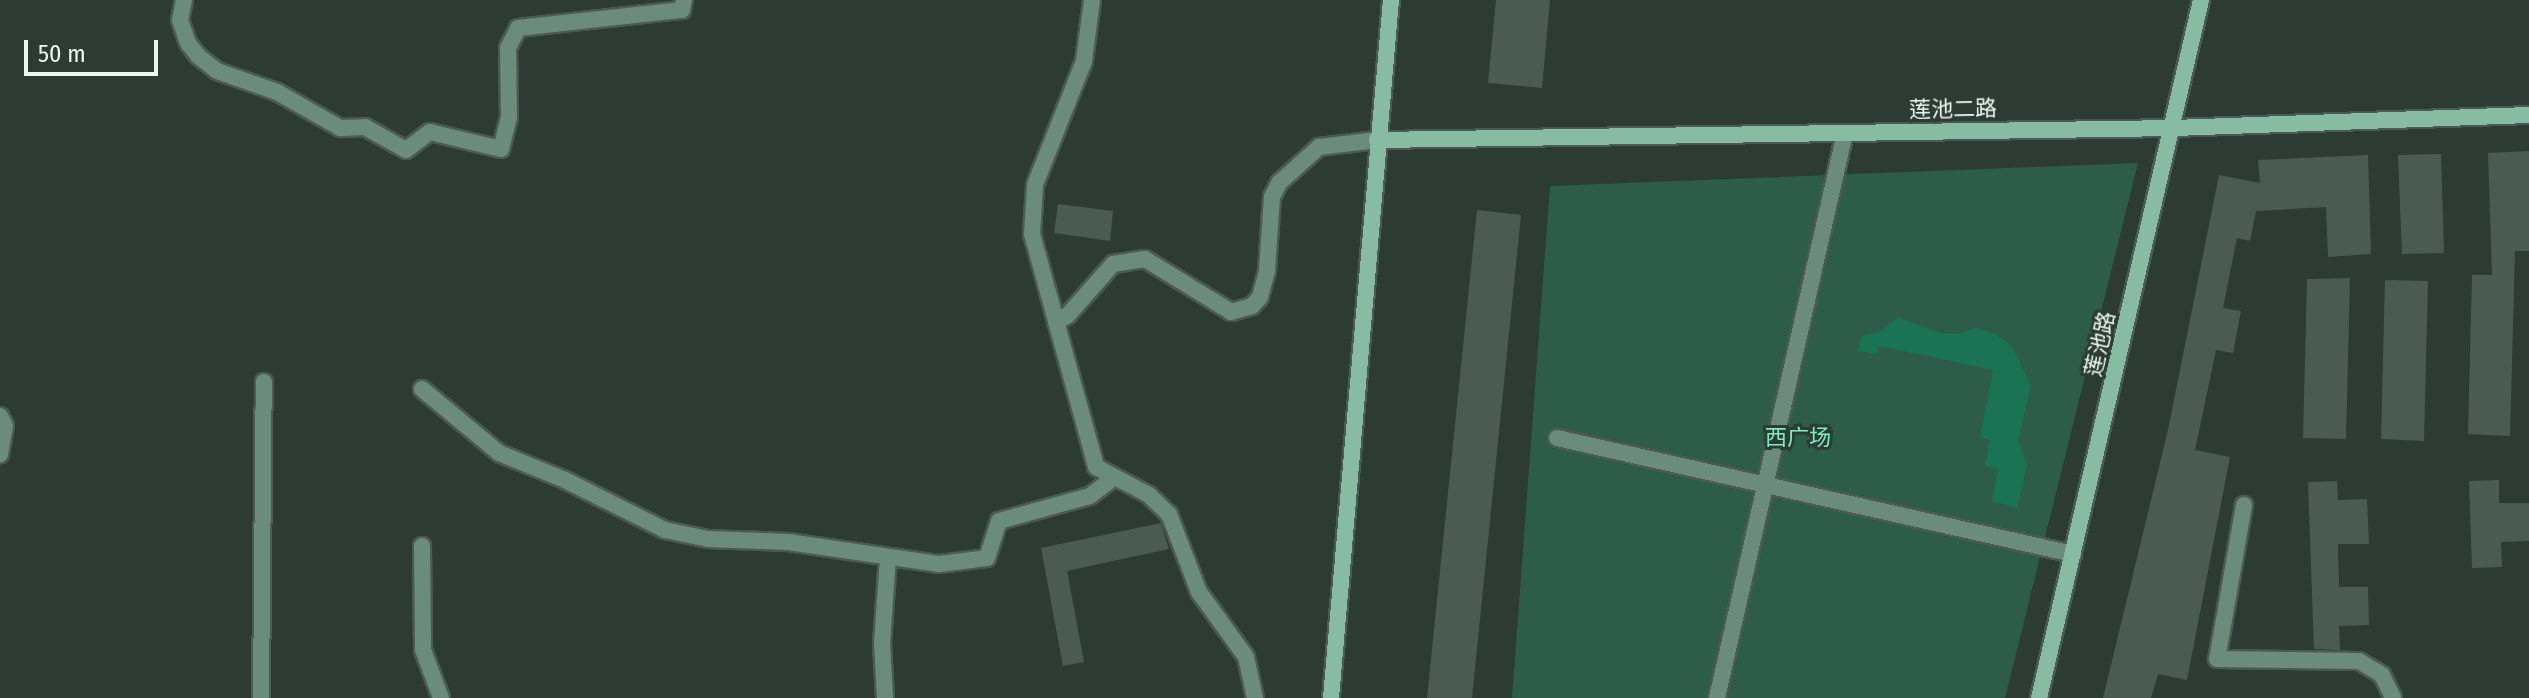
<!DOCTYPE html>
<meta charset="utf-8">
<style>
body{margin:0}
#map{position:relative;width:2529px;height:698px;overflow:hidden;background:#2c3c34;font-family:"Fira Sans Condensed","Noto Sans SC",sans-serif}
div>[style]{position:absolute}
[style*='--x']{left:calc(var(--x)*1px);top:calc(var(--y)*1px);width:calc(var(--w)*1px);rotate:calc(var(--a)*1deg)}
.green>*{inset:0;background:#2d5c49}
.water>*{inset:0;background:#197354}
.building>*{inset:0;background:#495b52}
.roads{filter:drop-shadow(2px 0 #4b5a52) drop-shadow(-2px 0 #4b5a52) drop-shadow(0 2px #4b5a52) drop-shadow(0 -2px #4b5a52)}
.street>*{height:16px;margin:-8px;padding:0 8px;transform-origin:8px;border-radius:8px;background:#6b8c7d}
.secondary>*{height:16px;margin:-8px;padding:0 8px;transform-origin:8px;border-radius:8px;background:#87bba3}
span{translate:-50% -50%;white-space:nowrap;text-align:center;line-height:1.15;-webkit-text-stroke:6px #2c3c34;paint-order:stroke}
.street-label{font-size:22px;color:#edf7f2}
.park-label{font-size:22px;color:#7cefc0}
.scale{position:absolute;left:24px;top:40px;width:134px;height:36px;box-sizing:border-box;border:4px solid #edf7f2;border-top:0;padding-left:10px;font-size:24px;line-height:28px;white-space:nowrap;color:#edf7f2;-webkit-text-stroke:6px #2c3c34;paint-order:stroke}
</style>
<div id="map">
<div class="green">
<i style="clip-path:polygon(2138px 163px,2005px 698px,1512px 698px,1550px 186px)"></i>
</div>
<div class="water">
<i style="clip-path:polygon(1898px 317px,1939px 333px,1957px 334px,1976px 328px,1996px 334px,2013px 348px,2031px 386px,2018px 440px,2027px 465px,2017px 508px,1992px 501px,1998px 469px,1985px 466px,1990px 440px,1980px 437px,1993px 370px,1879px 346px,1876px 354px,1858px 351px,1861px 336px,1882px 331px)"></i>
</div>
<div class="building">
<i style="clip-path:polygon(1496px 0,1550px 0,1542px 88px,1488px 83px)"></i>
<i style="clip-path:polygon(2529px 151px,2529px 251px,2515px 251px,2510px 436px,2468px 434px,2472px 275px,2492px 275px,2488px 153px)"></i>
<i style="clip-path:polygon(2441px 154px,2444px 253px,2402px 254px,2398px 155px)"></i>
<i style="clip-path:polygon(2368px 155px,2371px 254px,2328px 257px,2326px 207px,2256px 211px,2250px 241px,2237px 238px,2223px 308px,2241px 311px,2233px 353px,2216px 350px,2195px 450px,2230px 457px,2187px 680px,2158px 674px,2151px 698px,2103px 698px,2168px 430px,2219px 175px,2260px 183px,2258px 160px)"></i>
<i style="clip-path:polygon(1058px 204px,1113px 211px,1110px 241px,1054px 233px)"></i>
<i style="clip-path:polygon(1477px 210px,1521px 215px,1472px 698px,1427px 698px)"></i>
<i style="clip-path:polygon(2350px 278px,2346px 439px,2303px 438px,2307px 279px)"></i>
<i style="clip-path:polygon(2385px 280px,2428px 281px,2424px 441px,2381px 439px)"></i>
<i style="clip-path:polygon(2499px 480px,2499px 503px,2529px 503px,2529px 541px,2501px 542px,2502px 567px,2472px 568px,2469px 481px)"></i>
<i style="clip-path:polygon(2337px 481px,2338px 500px,2367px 499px,2369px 544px,2338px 544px,2339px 587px,2368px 587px,2369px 625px,2339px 626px,2340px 650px,2314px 649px,2308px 482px)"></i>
<i style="clip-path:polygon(1161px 523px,1169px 549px,1067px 571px,1084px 662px,1063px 666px,1041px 548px)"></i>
</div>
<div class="roads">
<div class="street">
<i style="--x:184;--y:0;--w:20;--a:101"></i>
<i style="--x:180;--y:20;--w:24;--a:71"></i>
<i style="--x:188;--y:43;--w:16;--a:52"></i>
<i style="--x:198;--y:56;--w:24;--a:38"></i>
<i style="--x:217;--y:71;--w:64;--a:19.3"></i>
<i style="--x:277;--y:92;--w:73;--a:29.7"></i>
<i style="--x:340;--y:128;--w:25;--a:-2"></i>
<i style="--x:365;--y:127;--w:47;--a:29.3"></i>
<i style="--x:406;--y:150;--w:30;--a:-37"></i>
<i style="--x:430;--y:132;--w:73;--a:13.5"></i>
<i style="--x:501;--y:149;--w:32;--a:-76"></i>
<i style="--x:509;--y:118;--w:70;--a:-90.8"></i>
<i style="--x:508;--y:48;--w:22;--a:-63"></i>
<i style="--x:518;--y:28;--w:165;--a:-6.3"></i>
<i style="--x:682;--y:10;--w:10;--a:-79"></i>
<i style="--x:1092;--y:0;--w:62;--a:97.5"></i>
<i style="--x:1084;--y:61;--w:133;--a:111.6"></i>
<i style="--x:1035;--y:185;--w:49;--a:93.5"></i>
<i style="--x:1032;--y:234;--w:242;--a:74.6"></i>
<i style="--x:1096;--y:467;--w:60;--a:27.8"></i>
<i style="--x:1149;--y:495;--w:28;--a:44"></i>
<i style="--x:1169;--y:514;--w:84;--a:69"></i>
<i style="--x:1199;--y:592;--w:80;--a:54.1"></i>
<i style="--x:1246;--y:657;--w:42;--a:77.6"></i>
<i style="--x:1056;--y:322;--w:14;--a:-30"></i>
<i style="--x:1068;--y:315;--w:68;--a:-48.6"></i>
<i style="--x:1113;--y:264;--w:32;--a:-9"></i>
<i style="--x:1145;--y:259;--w:101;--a:31.6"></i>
<i style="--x:1231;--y:312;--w:22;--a:-16"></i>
<i style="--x:1252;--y:306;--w:12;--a:-48"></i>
<i style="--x:1260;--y:297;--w:28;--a:-75"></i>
<i style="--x:1267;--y:270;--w:73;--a:-86.1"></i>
<i style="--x:1272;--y:197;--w:16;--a:-63"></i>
<i style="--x:1279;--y:183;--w:54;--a:-42"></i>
<i style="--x:1319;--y:147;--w:58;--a:-6.9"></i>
<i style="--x:422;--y:389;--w:100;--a:39.7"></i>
<i style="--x:499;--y:453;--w:71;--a:22.2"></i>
<i style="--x:565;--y:480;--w:112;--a:26.6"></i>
<i style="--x:665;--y:530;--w:44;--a:11.8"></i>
<i style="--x:708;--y:539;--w:80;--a:2.1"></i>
<i style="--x:788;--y:542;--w:153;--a:8.3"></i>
<i style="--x:939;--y:564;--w:48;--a:-7.1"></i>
<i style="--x:987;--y:558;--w:39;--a:-72"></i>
<i style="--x:999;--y:521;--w:94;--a:-15.4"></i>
<i style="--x:1090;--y:496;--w:29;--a:-38"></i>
<i style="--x:0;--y:416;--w:11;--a:63"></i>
<i style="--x:5;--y:426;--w:29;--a:100"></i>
<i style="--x:1557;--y:438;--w:529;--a:12.67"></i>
<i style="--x:2244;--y:505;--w:156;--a:99.9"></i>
<i style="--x:2217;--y:659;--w:142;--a:0.8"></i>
<i style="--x:2359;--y:661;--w:27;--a:31"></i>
<i style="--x:2382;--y:675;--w:25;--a:64"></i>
<i style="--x:422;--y:546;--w:104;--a:89.4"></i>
<i style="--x:423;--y:650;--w:51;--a:69.4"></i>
<i style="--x:261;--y:698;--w:316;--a:-89.5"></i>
<i style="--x:885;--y:698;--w:55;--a:-93.1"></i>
<i style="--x:882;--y:643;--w:86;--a:-86"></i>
<i style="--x:1717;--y:698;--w:579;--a:-77.24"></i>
</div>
<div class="secondary">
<i style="--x:1377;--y:140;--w:797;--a:-0.86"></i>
<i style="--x:2174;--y:128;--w:355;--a:-2.1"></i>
<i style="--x:1331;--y:698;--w:701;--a:-85.09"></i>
<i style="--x:2039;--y:698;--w:717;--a:-76.93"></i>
</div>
</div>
<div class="street-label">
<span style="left:1953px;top:109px;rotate:-1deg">莲池二路</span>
<span style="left:2100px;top:344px;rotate:-77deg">莲池路</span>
</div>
<div class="park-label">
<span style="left:1798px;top:438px">西广场</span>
</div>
<div class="scale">50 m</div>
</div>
